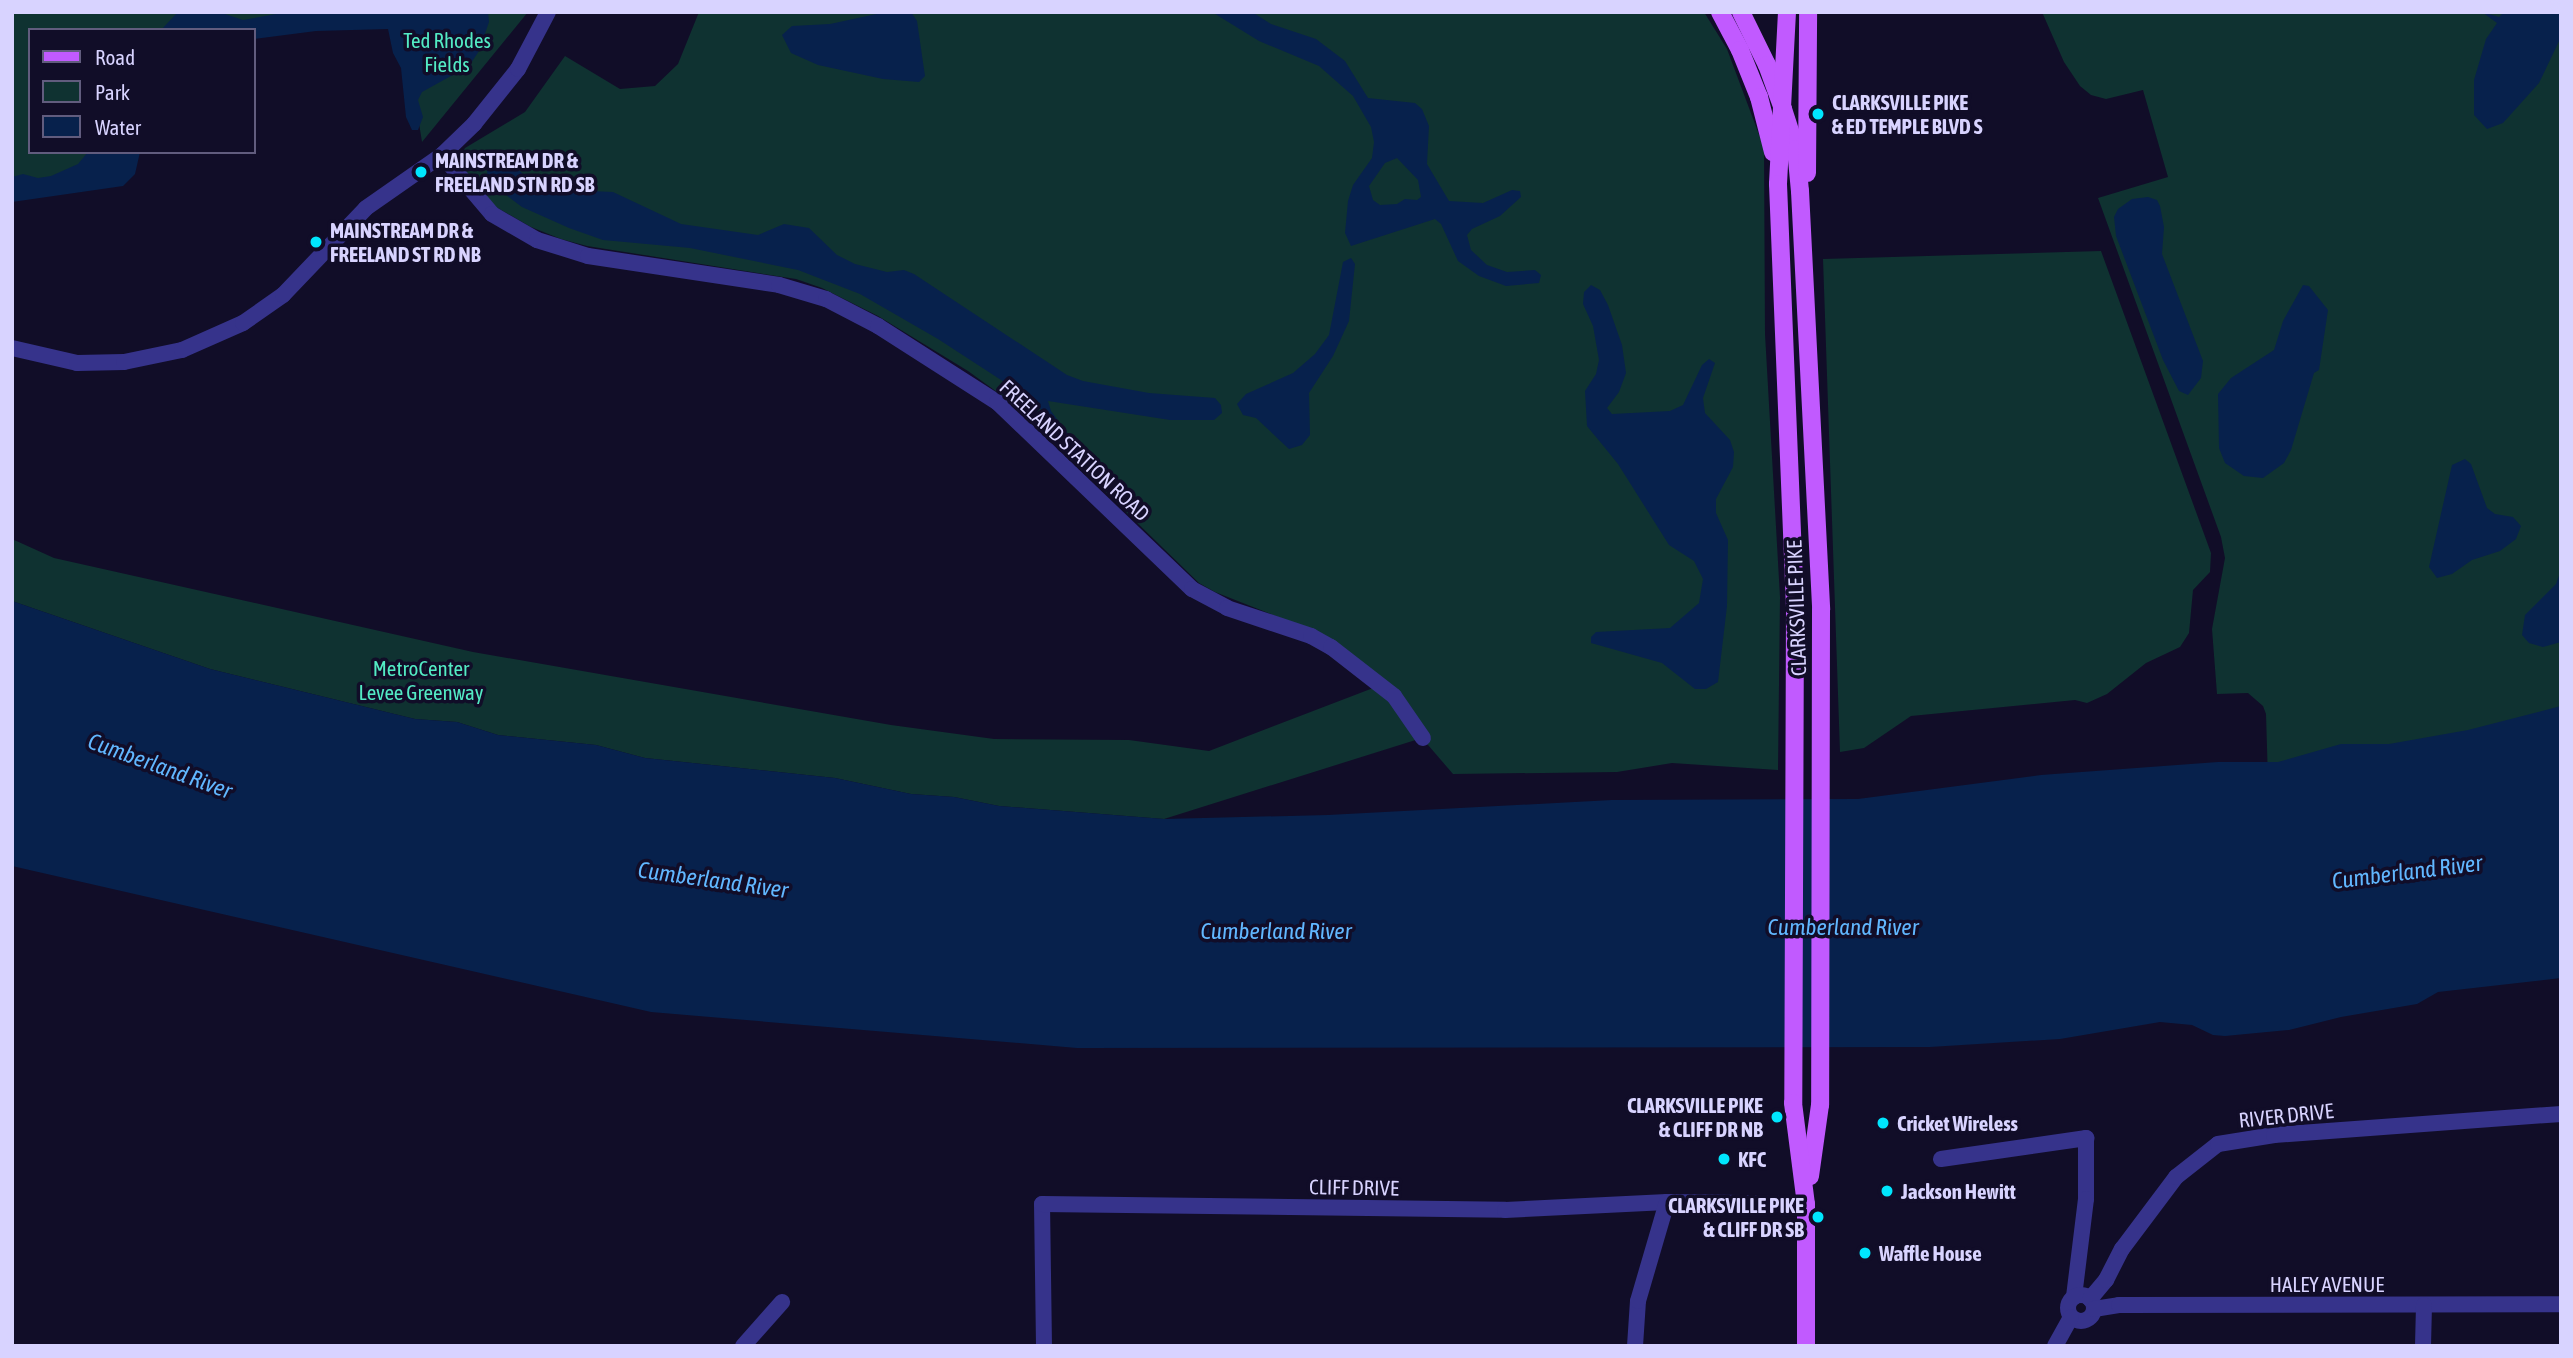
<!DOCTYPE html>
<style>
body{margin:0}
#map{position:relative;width:2573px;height:1358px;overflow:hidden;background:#110d28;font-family:"Asap Condensed",sans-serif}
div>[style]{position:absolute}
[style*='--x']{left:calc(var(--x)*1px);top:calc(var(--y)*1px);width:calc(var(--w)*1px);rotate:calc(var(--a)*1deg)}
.green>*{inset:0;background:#0f3231}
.water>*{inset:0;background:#07214c}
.minor>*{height:16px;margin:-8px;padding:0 8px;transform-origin:8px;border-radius:8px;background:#36338b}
.minor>.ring{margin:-8px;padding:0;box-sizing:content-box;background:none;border:16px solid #36338b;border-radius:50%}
.major>*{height:18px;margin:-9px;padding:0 9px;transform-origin:9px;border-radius:9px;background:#c15aff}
.dots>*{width:19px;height:19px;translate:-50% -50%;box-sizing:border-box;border:4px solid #110d28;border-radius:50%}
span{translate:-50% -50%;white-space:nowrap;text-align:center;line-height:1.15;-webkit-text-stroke:7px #110d28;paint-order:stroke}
.park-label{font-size:21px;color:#53ebc4}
.poi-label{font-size:21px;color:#d8d3ff;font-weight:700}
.left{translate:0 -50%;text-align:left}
.right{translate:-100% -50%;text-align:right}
.street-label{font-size:21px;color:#d8d3ff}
.water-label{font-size:23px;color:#61b7ff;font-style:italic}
.frame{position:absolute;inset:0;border:14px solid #d8d3ff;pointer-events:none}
.legend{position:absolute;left:28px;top:28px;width:228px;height:126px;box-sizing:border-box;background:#110d28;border:2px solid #615c7e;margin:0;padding:9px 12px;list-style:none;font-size:21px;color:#d8d3ff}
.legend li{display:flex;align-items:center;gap:14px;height:35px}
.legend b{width:35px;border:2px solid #615c7e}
</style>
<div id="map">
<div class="green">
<i style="clip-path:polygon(12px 12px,528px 12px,422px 142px,403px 23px,211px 30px,30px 30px,30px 152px,125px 152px,12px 191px)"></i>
<i style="clip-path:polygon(699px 12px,1704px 12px,1727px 49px,1764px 148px,1765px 334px,1780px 597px,1778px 770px,1672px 763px,1617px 772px,1453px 774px,1422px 738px,1164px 819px,999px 806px,954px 797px,911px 794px,835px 778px,645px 758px,596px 745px,498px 735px,457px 722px,415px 719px,210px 669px,12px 601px,12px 539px,54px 558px,473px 652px,891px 725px,994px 739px,1129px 740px,1209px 751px,1381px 685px,1326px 636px,1215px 592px,1199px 583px,1019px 408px,968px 371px,878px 316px,822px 288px,796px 279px,587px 246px,561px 239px,531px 227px,496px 207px,460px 166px,460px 156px,465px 148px,525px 112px,565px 56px,620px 89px,655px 86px,678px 64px)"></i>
<i style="clip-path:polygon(2042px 12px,2561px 12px,2561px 724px,2268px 780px,2266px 714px,2263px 706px,2248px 693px,2217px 694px,2212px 629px,2225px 558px,2221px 537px,2098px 198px,2168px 177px,2143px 90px,2106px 99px,2091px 95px,2080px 86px,2064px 62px)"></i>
<i style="clip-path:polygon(2101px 251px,2211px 553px,2210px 572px,2193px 590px,2189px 633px,2180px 647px,2146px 663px,2107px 694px,2087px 703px,2075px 700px,1911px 716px,1864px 748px,1840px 752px,1823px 259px)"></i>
</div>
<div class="water">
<i style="clip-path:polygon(178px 12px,219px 12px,243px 20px,287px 12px,488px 12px,489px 22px,479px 51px,469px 66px,422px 92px,418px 100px,423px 117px,418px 130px,412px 130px,406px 117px,401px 68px,393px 53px,388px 29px,316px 31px,254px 39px,254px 30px,161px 30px)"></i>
<i style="clip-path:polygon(886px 12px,911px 12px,917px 21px,925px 76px,919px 82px,883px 79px,818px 65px,791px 53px,782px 35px,792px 26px,830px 24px)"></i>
<i style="clip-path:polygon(evenodd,1212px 12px,1252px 12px,1271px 24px,1316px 39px,1345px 61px,1368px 98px,1415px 103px,1422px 109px,1429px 126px,1427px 164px,1449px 201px,1483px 203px,1512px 190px,1520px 191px,1521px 197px,1500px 216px,1472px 229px,1467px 235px,1471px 250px,1487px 265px,1507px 272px,1535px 270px,1541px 275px,1539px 283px,1506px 286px,1479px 276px,1458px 261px,1441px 224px,1435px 219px,1351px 246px,1345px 233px,1348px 201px,1353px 185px,1372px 158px,1374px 142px,1371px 127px,1353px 96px,1319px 66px,1259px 41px,1212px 12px,1397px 158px,1418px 180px,1421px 197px,1417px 200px,1405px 199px,1397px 204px,1380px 205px,1373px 200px,1369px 186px,1385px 163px,1397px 158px)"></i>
<i style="clip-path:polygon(2482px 12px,2499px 17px,2504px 12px,2561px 12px,2561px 37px,2539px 83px,2503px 123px,2487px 129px,2474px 115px,2474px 80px,2486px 39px,2497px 23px)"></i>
<i style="clip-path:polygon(88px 152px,140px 152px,135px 174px,123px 186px,12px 202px,12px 177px,23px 174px,38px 178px,51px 176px,78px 164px)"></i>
<i style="clip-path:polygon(494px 163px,514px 166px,533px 183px,546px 189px,613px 192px,681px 224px,758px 235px,784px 224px,809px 228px,837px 255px,855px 264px,887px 272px,904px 270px,914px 274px,1067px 375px,1083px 381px,1149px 393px,1215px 398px,1221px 405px,1222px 413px,1214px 420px,1170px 420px,1048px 401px,1051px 411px,1083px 454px,1032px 400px,938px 339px,860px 294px,798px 270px,690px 248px,603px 240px,569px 228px,522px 207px,498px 189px,488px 180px,487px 171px)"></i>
<i style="clip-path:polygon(2148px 197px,2157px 200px,2160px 206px,2164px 227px,2162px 254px,2203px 361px,2201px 378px,2188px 395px,2179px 391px,2163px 360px,2116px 236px,2114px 217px,2118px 209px,2132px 199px)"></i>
<i style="clip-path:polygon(1351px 258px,1355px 264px,1349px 321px,1333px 356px,1309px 393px,1310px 435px,1302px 445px,1289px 449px,1256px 418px,1243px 415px,1237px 404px,1246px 394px,1293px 373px,1315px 354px,1329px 335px,1343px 262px)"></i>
<i style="clip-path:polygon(1591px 285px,1600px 290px,1608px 305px,1622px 345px,1626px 373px,1619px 392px,1607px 408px,1612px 414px,1670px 411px,1683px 405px,1702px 365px,1709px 359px,1715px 363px,1703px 398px,1705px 413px,1730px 440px,1734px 452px,1733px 467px,1716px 499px,1716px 513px,1728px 540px,1727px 606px,1718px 682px,1706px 689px,1695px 689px,1662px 663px,1591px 643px,1591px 637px,1596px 632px,1670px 628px,1699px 603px,1703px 579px,1694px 561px,1669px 545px,1618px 464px,1587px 426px,1585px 391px,1596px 374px,1599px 360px,1593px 326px,1583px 304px,1584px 292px)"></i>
<i style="clip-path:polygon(2303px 285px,2309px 286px,2328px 310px,2319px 370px,2314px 373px,2291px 450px,2284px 463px,2263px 478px,2244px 476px,2225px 463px,2219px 448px,2218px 394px,2231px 378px,2274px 350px,2283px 321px)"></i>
<i style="clip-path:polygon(2465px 459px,2471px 464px,2487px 508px,2495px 514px,2513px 517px,2521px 526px,2516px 539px,2500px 551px,2472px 560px,2452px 574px,2437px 578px,2429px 567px,2452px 465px)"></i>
<i style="clip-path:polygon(2561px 570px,2561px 642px,2543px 647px,2529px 643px,2522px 635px,2525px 615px,2556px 584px)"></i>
<i style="clip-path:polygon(12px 601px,210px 669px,415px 719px,457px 722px,498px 735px,596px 745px,645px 758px,835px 778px,911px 794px,954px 797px,999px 806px,1164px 819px,1328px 815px,1612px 800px,1858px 799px,2041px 775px,2218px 762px,2278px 762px,2341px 744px,2389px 744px,2468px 730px,2561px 706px,2561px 978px,2438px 992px,2417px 1004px,2341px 1017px,2289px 1030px,2225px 1036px,2213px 1035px,2192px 1025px,2160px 1022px,2060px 1039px,1930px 1047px,1077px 1048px,651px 1012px,12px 866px)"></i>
</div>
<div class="minor">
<i style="--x:442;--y:155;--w:77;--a:49.7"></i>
<i style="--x:492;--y:214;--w:52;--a:30"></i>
<i style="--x:537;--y:240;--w:53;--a:17.4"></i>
<i style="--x:588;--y:256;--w:193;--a:8.6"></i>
<i style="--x:779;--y:285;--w:49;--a:16.6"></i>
<i style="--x:826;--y:299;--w:59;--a:27.4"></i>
<i style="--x:878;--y:326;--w:141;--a:32.6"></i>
<i style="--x:997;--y:402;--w:270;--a:43.8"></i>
<i style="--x:1192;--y:589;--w:40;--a:28"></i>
<i style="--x:1227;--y:608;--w:89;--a:18.4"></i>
<i style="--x:1311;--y:636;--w:23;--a:29"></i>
<i style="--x:1331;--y:647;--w:80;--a:37.9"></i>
<i style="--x:1394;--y:696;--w:51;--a:55.4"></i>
<i style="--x:12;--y:348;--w:67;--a:13"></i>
<i style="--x:77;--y:363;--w:47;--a:-1.2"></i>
<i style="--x:124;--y:362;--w:59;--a:-11.7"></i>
<i style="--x:182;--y:350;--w:67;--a:-23.9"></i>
<i style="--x:243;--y:323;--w:49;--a:-35"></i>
<i style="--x:283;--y:295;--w:120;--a:-46.3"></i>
<i style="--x:366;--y:208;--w:93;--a:-34.9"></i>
<i style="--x:442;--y:155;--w:45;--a:-44.1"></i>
<i style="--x:474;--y:124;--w:70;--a:-51.3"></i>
<i style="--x:518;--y:69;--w:64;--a:-62.2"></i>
<i style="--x:1941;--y:1159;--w:147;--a:-8.2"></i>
<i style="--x:2086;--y:1138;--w:61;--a:90"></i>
<i style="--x:2086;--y:1199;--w:99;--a:97"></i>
<i class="ring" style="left:2068px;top:1295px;width:10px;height:10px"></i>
<i style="--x:2090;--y:1299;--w:25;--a:-50"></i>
<i style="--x:2106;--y:1280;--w:35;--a:-63"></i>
<i style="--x:2122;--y:1249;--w:90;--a:-53.1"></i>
<i style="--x:2176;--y:1177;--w:53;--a:-38.2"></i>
<i style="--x:2218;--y:1144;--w:57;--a:-9.1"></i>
<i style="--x:2274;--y:1135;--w:288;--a:-4.2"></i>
<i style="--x:2094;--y:1309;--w:25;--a:-9"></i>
<i style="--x:2119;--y:1305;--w:442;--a:-0.1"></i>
<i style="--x:743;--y:1346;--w:59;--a:-48.4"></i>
<i style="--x:1044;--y:1346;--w:142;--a:-90.8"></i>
<i style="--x:1042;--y:1204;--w:463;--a:0.7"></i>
<i style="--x:1505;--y:1210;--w:162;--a:-2.8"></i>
<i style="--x:1667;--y:1202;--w:139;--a:0.8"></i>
<i style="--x:1635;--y:1346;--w:45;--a:-86.2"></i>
<i style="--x:1638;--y:1301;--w:103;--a:-73.7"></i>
<i style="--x:2055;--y:1346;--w:33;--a:-61"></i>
<i style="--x:2423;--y:1346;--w:41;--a:-88.6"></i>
</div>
<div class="major">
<i style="--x:1720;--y:12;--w:43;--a:62.2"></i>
<i style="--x:1740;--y:50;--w:51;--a:68"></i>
<i style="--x:1759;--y:97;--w:57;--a:75.7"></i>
<i style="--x:1741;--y:12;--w:59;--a:63.9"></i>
<i style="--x:1767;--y:65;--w:47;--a:70"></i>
<i style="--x:1783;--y:109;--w:42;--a:72"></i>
<i style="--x:1796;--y:149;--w:42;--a:84.6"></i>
<i style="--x:1800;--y:191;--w:419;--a:87.1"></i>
<i style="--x:1821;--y:609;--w:496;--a:90.1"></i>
<i style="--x:1820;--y:1105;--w:72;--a:98"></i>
<i style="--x:1787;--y:12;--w:172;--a:93"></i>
<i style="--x:1778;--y:184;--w:425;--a:87.7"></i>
<i style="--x:1795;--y:609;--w:494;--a:90.2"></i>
<i style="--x:1793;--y:1103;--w:102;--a:82.7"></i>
<i style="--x:1806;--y:1204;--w:142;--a:90"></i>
<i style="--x:1807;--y:173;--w:161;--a:-89.6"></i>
</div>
<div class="dots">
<i style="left:1818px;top:114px;background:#00e6fe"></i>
<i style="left:421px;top:172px;background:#00e6fe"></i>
<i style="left:316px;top:242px;background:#00e6fe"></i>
<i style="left:1777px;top:1117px;background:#00e6fe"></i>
<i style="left:1883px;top:1123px;background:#00e6fe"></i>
<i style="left:1724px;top:1159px;background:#00e6fe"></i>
<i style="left:1887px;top:1191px;background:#00e6fe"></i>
<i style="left:1818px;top:1217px;background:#00e6fe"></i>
<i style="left:1865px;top:1253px;background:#00e6fe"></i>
</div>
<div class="park-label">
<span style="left:447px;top:52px">Ted Rhodes<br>Fields</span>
<span style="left:421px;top:680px">MetroCenter<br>Levee Greenway</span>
</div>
<div class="poi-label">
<span class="left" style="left:1832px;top:114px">CLARKSVILLE PIKE<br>&amp; ED TEMPLE BLVD S</span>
<span class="left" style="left:435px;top:172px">MAINSTREAM DR &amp;<br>FREELAND STN RD SB</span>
<span class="left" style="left:330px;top:242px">MAINSTREAM DR &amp;<br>FREELAND ST RD NB</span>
<span class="right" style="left:1763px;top:1117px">CLARKSVILLE PIKE<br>&amp; CLIFF DR NB</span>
<span class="left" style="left:1897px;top:1123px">Cricket Wireless</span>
<span class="left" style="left:1738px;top:1159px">KFC</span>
<span class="left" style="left:1901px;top:1191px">Jackson Hewitt</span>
<span class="right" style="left:1804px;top:1217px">CLARKSVILLE PIKE<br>&amp; CLIFF DR SB</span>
<span class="left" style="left:1879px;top:1253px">Waffle House</span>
</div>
<div class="street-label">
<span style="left:1075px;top:450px;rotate:43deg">FREELAND STATION ROAD</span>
<span style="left:1796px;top:608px;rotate:-92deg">CLARKSVILLE PIKE</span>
<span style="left:2286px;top:1115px;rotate:-6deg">RIVER DRIVE</span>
<span style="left:1354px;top:1187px;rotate:1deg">CLIFF DRIVE</span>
<span style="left:2327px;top:1284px">HALEY AVENUE</span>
</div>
<div class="water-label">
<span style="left:160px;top:766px;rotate:20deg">Cumberland River</span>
<span style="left:2407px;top:872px;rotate:-7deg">Cumberland River</span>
<span style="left:713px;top:880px;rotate:8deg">Cumberland River</span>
<span style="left:1843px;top:927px">Cumberland River</span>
<span style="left:1276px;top:931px">Cumberland River</span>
</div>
<div class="frame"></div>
<ul class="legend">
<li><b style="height:9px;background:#c15aff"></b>Road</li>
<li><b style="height:19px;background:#0f3231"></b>Park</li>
<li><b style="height:19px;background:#07214c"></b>Water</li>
</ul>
</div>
